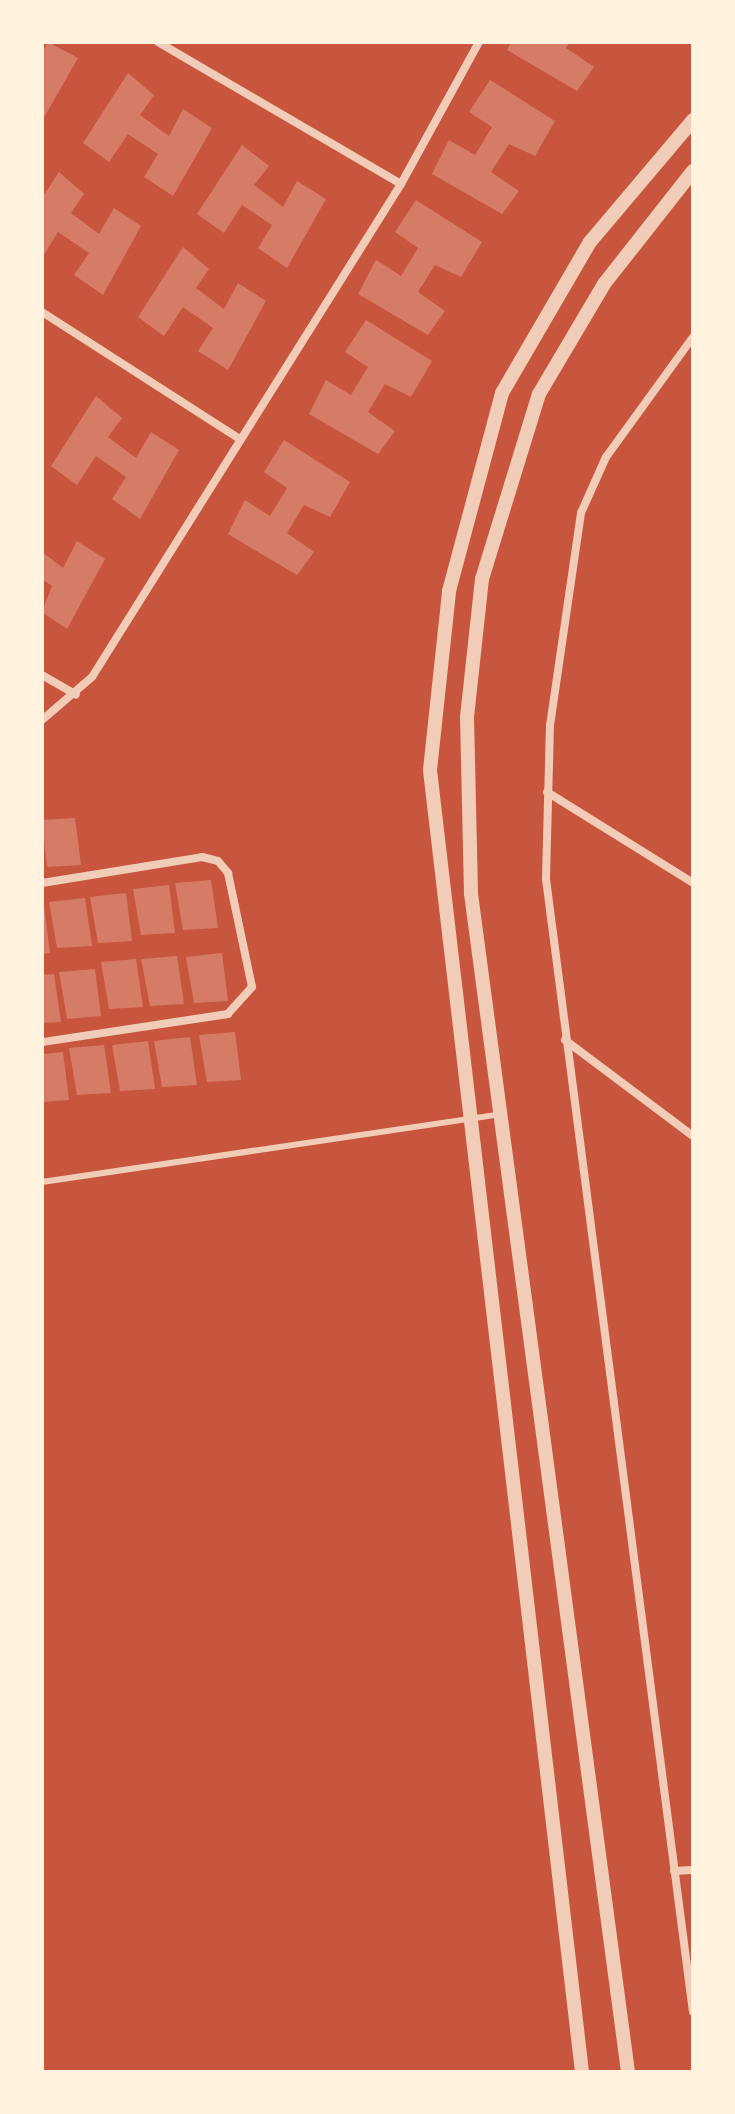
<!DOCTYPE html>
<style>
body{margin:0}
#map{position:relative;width:735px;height:2114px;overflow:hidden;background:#c8553d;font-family:Helvetica,sans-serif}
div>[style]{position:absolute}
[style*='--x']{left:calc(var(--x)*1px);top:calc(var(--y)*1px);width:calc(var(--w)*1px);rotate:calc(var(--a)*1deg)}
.building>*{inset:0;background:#d67c66}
.service>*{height:6px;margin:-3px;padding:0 3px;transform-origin:3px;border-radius:3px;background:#f1ccb7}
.minor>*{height:8px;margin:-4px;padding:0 4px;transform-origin:4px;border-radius:4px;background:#f1ccb7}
.tertiary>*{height:14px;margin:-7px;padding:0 7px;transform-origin:7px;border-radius:7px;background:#f1ccb7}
span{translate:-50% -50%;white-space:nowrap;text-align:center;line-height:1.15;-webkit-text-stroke:6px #fff3e0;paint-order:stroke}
.frame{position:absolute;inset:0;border:44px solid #fff3e0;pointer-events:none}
</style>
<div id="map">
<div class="building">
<i style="clip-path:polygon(48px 42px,78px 58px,42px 121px,42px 53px)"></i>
<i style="clip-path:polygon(511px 42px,570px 42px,566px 48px,594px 67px,577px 91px,507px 50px)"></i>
<i style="clip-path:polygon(128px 73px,154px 95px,140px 115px,169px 136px,183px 109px,212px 128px,173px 196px,144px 177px,158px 154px,128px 134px,109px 162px,83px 143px)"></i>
<i style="clip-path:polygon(490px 80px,555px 121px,535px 156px,509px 144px,491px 172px,519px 191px,502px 214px,432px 174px,449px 140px,475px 155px,492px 127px,469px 112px)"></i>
<i style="clip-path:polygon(242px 145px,269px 166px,254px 185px,283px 207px,297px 181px,326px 199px,287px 268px,258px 248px,272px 225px,242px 205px,224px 233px,197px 214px)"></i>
<i style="clip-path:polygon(59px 172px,84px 194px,71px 213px,99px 234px,114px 208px,141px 226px,103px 295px,74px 275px,89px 253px,58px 232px,42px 258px,42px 198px)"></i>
<i style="clip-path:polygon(416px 200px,482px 242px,461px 277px,435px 265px,418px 292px,445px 311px,428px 335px,358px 294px,376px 260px,401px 276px,418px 248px,395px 232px)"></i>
<i style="clip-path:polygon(183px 247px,209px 269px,196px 288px,224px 309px,238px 283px,266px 301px,228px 370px,198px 351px,213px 328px,183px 307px,164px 336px,138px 317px)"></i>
<i style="clip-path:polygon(366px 320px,432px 361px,411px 397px,385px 384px,368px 412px,395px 431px,378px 454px,309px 414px,326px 380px,351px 395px,368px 367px,345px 352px)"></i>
<i style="clip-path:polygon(96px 396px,122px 418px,108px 437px,136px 458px,151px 432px,179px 450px,140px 519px,112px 499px,126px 477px,96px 456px,77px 485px,51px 466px)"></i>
<i style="clip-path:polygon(284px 440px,350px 482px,330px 517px,304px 505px,287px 533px,314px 552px,297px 575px,228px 534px,245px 500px,270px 516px,287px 488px,264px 472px)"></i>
<i style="clip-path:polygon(77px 541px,105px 559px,67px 629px,42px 612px,52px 586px,42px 579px,42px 552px,63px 568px)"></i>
<i style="clip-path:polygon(75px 818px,81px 865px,47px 867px,42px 820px)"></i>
<i style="clip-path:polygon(211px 880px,218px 928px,183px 930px,175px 883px)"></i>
<i style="clip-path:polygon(169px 885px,175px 933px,141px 935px,133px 889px)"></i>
<i style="clip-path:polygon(126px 893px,132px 941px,98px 943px,90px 897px)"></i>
<i style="clip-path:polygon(85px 898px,92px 946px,57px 948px,49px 902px)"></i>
<i style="clip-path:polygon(42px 906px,44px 906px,50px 953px,42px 954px)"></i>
<i style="clip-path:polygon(222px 953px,228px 1001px,194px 1003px,186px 957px)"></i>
<i style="clip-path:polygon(177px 956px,184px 1004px,150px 1006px,141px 959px)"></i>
<i style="clip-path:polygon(136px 959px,143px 1007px,109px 1009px,101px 962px)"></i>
<i style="clip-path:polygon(95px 969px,101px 1016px,67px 1019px,59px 972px)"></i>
<i style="clip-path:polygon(54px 974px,61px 1022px,42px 1023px,42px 975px)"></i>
<i style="clip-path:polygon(235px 1032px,241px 1080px,207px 1082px,199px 1035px)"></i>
<i style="clip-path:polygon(190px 1037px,197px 1085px,162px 1087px,154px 1041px)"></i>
<i style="clip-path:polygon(148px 1041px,155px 1089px,120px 1091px,112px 1045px)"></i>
<i style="clip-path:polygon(104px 1045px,111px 1093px,77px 1095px,69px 1048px)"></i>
<i style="clip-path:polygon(63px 1052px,69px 1100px,42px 1102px,42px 1054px)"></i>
</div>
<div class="service">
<i style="--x:42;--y:1182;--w:461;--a:-8.4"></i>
</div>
<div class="minor">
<i style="--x:158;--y:42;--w:281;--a:30.3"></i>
<i style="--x:42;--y:312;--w:232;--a:32.7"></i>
<i style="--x:693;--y:337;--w:148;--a:125.9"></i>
<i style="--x:606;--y:457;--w:61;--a:114.1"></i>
<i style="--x:581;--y:513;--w:214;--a:98.3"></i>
<i style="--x:550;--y:725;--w:154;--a:91.5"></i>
<i style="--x:546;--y:879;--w:1142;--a:82.61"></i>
<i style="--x:42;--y:675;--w:39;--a:30"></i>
<i style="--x:42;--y:720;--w:66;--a:-40.7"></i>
<i style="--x:92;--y:677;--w:582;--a:-57.92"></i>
<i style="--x:401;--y:184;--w:162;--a:-61.2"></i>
<i style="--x:547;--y:792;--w:172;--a:31.9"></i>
<i style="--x:42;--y:883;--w:162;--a:-9.2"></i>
<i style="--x:202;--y:857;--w:16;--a:14"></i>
<i style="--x:218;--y:861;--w:16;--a:50"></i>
<i style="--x:228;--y:873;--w:116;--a:78.1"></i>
<i style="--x:252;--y:987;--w:36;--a:132"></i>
<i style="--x:228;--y:1014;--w:188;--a:171.4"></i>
<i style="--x:565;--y:1040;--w:160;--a:36.9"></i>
<i style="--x:674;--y:1871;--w:19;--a:-3"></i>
</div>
<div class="tertiary">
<i style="--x:582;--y:2072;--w:1311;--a:-96.66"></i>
<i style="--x:430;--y:770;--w:180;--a:-83.9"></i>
<i style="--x:449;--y:591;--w:205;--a:-75"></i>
<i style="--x:502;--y:393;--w:175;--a:-59.8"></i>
<i style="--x:590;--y:242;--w:160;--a:-49.8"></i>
<i style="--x:628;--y:2072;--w:1189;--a:-97.59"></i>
<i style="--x:471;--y:893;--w:176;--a:-91.3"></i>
<i style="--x:467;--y:717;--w:139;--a:-83.8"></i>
<i style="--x:482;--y:579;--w:194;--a:-72.9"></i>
<i style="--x:539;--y:394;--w:128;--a:-59.4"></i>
<i style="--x:604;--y:284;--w:144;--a:-51.8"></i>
</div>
<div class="frame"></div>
</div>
